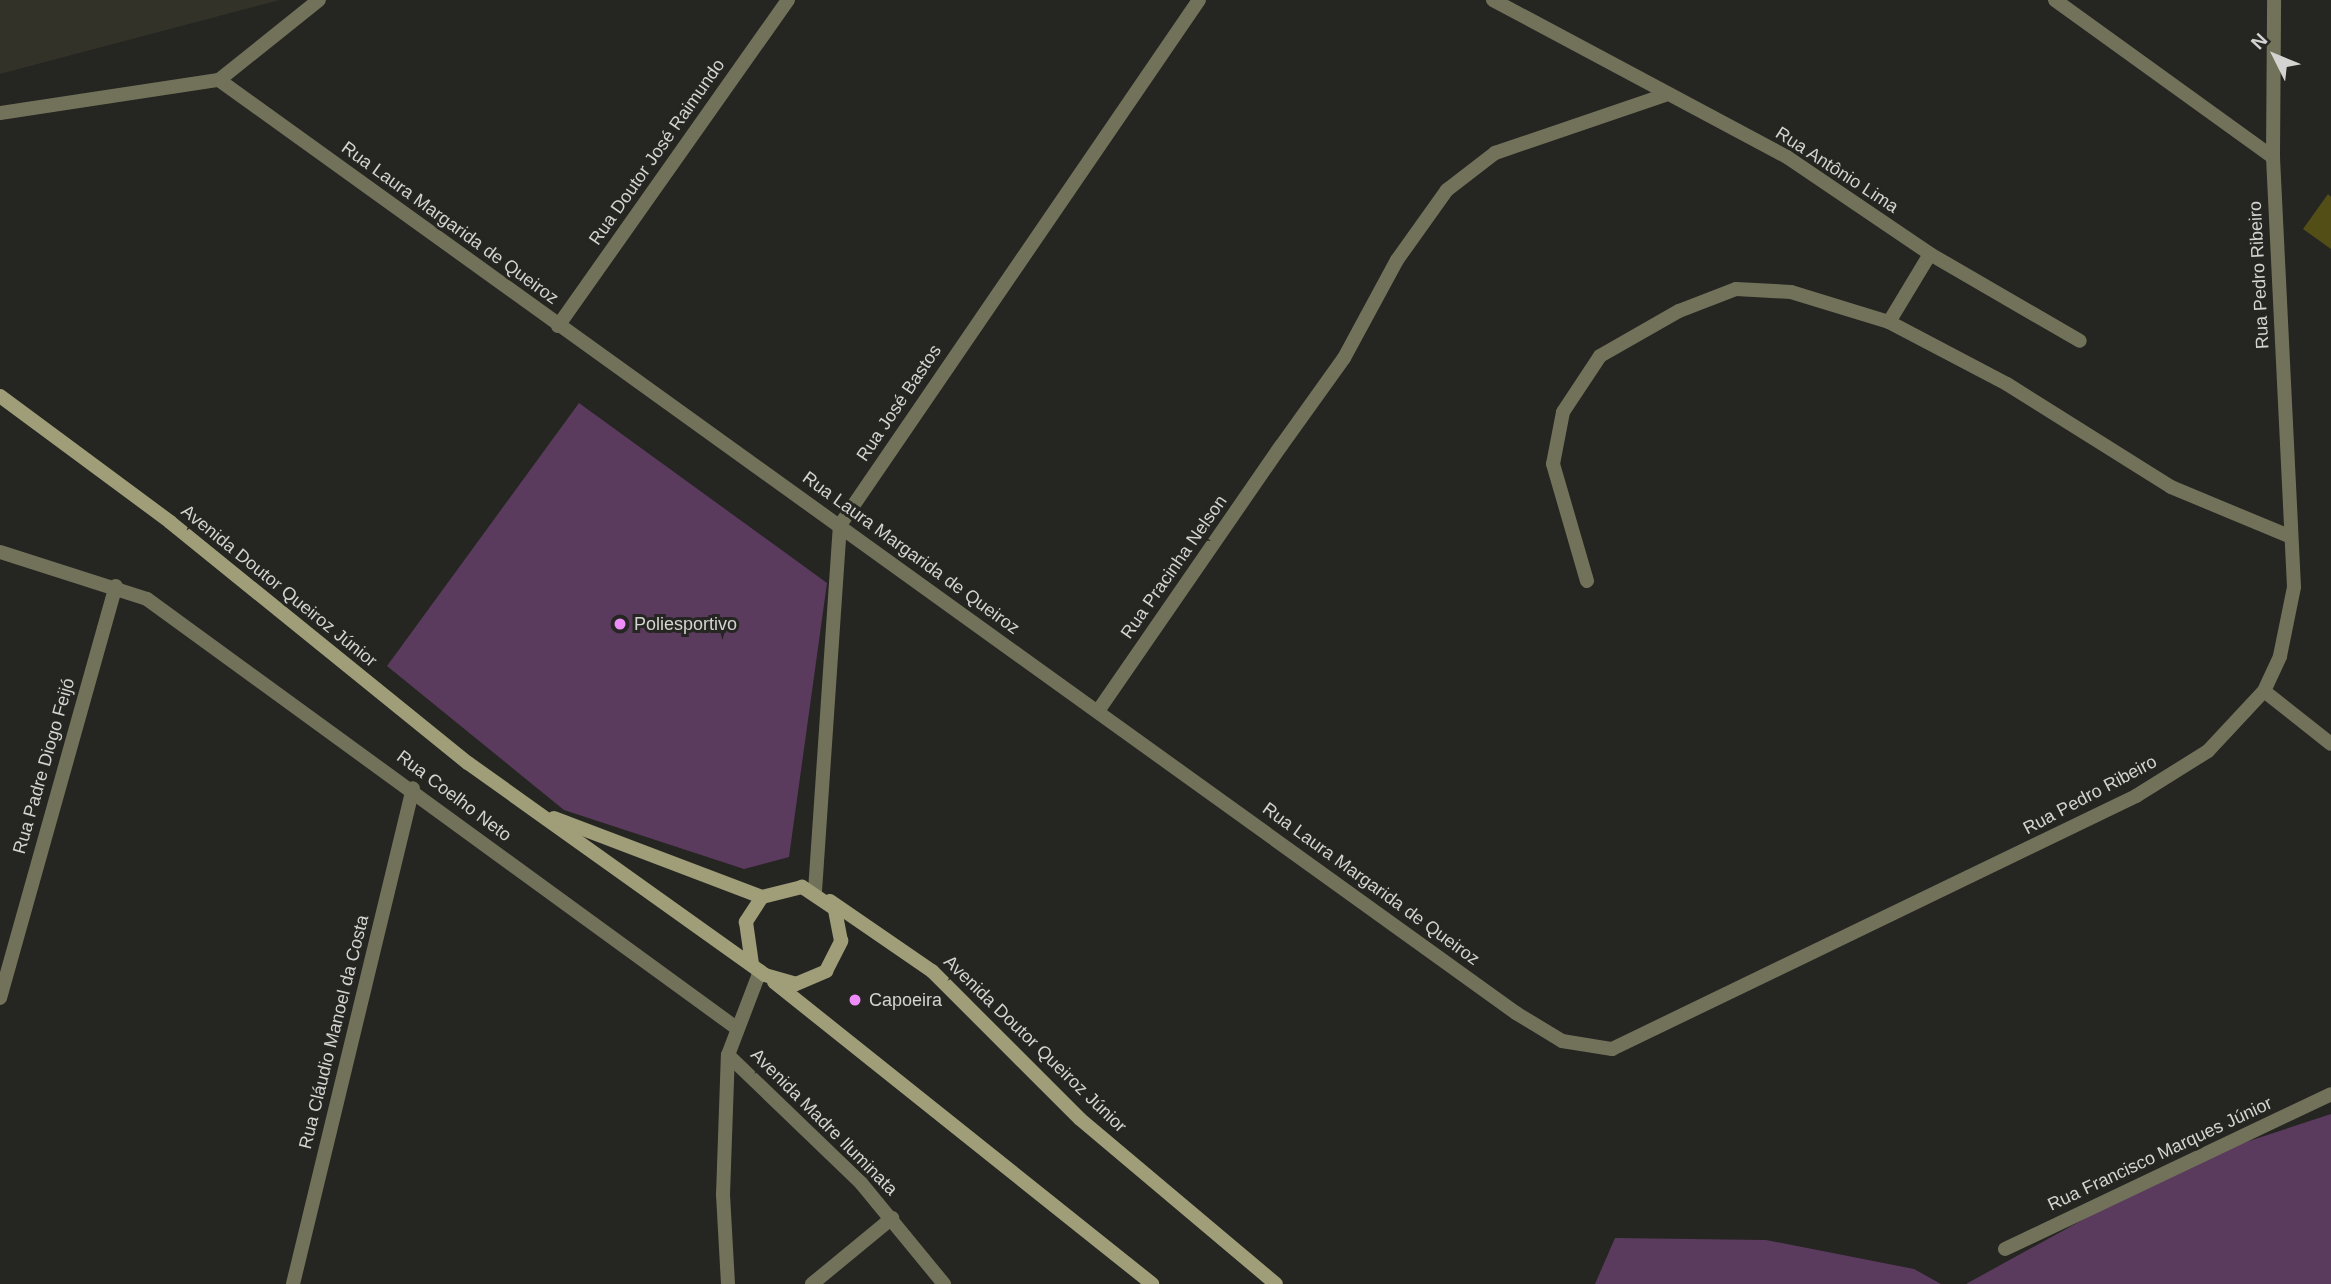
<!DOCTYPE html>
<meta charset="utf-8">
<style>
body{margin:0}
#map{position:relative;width:2331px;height:1284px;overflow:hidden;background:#252521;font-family:Arial,sans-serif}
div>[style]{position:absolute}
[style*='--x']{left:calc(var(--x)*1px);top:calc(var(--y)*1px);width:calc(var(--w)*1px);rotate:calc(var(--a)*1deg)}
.built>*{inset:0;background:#323229}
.green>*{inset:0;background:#5a3b5d}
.building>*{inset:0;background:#524e16}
.service>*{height:14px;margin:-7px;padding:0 7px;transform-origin:7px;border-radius:7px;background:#72725b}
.minor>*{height:14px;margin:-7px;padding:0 7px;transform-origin:7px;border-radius:7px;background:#72725b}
.secondary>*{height:14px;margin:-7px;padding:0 7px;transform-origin:7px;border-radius:7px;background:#9f9e79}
.dots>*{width:19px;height:19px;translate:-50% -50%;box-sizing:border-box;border:4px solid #252521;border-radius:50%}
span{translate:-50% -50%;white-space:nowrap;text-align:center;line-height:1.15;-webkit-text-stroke:6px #252521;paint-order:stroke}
.street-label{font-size:18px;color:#d3d3d1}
.poi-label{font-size:18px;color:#d3d3d1}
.left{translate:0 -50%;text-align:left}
.north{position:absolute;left:2240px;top:21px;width:70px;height:70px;-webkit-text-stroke:5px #252521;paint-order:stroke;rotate:313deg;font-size:19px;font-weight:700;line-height:28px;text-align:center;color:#d3d3d1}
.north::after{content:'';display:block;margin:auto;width:24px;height:32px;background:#d3d3d1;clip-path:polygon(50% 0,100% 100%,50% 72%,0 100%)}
</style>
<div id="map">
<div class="built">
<i style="clip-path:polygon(0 0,280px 0,0 74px)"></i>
</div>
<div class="green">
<i style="clip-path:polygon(579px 403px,827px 583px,789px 857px,744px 869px,564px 810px,387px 666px)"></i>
<i style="clip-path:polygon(2331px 1114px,2331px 1284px,1966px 1284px,2191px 1160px)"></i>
<i style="clip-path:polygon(1615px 1238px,1766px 1240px,1914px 1269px,1941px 1284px,1595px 1284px)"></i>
</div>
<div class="building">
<i style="clip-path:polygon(2328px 194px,2331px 197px,2331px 249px,2303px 229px)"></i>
</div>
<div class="service">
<i style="--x:1281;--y:446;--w:108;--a:-54.4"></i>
<i style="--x:1344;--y:358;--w:111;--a:-61.6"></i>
<i style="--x:1397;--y:260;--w:86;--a:-54.5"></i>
<i style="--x:1447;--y:190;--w:61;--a:-37.6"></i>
<i style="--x:1495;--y:153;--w:180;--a:-18.8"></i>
</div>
<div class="minor">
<i style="--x:1493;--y:0;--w:333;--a:28.1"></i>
<i style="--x:1787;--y:157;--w:173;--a:34.1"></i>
<i style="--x:1930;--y:254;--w:173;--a:30.1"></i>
<i style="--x:2055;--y:0;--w:269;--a:35.8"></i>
<i style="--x:219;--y:80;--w:1598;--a:35.73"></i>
<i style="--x:1516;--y:1013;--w:54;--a:31.3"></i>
<i style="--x:1562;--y:1041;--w:51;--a:9.1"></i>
<i style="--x:1612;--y:1049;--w:582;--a:-25.77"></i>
<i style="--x:2136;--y:796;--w:85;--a:-32"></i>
<i style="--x:2208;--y:751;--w:82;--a:-47"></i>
<i style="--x:2264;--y:691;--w:38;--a:-65"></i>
<i style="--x:2280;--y:656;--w:70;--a:-78.5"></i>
<i style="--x:2294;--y:587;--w:431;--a:-92.8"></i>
<i style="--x:2273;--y:157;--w:157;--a:-89.6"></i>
<i style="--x:0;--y:113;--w:221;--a:-8.6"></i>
<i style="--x:219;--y:80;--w:128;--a:-38.7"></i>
<i style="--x:1889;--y:322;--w:133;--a:27.7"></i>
<i style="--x:2007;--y:384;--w:194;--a:32.1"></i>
<i style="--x:2171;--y:487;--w:130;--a:22.6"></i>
<i style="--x:558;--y:326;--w:399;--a:-54.8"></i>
<i style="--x:0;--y:552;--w:154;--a:17.7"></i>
<i style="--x:147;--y:599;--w:727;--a:36.05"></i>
<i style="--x:1587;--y:581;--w:122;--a:-106.2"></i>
<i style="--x:1553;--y:464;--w:53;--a:-79.1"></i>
<i style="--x:1563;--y:412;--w:67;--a:-56.5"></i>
<i style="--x:1600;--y:356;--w:91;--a:-29.7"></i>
<i style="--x:1679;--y:311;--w:61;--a:-21.1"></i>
<i style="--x:1736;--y:289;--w:55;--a:3.1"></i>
<i style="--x:1791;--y:292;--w:102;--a:17"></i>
<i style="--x:1889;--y:322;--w:79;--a:-58.9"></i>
<i style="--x:2264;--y:691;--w:85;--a:38.3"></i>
<i style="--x:1098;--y:711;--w:322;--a:-55.4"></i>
<i style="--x:815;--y:891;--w:367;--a:-86.1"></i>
<i style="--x:840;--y:525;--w:636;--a:-55.64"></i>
<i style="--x:0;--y:998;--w:428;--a:-74.3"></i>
<i style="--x:728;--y:1055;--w:185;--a:43.9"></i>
<i style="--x:861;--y:1183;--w:131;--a:50.6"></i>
<i style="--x:2005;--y:1249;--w:361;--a:-25.4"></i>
<i style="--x:293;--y:1284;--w:510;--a:-76.4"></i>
<i style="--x:728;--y:1284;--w:89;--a:-93.2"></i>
<i style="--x:723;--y:1195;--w:140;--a:-88"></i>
<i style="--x:728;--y:1055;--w:90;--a:-69.1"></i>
<i style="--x:812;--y:1284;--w:104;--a:-39.5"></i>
</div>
<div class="secondary">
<i style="--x:0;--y:396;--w:212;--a:36.5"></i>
<i style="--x:170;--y:522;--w:383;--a:39"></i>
<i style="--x:468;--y:763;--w:365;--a:35.5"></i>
<i style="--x:765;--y:975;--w:32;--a:16"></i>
<i style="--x:796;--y:984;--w:33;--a:-23"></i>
<i style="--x:826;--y:971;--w:34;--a:-63"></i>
<i style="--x:841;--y:941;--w:33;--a:-101"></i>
<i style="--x:835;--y:909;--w:40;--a:-146"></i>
<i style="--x:802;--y:887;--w:41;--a:166"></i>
<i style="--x:762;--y:897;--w:30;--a:123"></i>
<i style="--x:746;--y:922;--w:42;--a:81.9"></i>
<i style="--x:554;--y:818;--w:222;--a:20.8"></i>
<i style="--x:830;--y:901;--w:124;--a:34.5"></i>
<i style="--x:932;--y:971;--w:209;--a:45"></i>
<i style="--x:1080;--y:1119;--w:256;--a:40.1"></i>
<i style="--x:774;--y:982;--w:484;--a:38.6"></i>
</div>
<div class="dots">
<i style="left:620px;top:624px;background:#ee8cf9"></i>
<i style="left:855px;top:1000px;background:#ee8cf9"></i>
</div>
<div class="street-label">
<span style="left:657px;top:152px;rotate:-55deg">Rua Doutor José Raimundo</span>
<span style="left:1837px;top:170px;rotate:33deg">Rua Antônio Lima</span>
<span style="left:450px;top:223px;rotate:36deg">Rua Laura Margarida de Queiroz</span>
<span style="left:2259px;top:275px;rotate:-93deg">Rua Pedro Ribeiro</span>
<span style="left:899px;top:403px;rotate:-56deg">Rua José Bastos</span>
<span style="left:911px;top:553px;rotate:36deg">Rua Laura Margarida de Queiroz</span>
<span style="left:1174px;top:567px;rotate:-55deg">Rua Pracinha Nelson</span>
<span style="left:279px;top:586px;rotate:39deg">Avenida Doutor Queiroz Júnior</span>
<span style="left:44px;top:766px;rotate:-74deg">Rua Padre Diogo Feijó</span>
<span style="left:2090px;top:795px;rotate:-28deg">Rua Pedro Ribeiro</span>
<span style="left:454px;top:796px;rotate:37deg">Rua Coelho Neto</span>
<span style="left:1371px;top:884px;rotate:36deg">Rua Laura Margarida de Queiroz</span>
<span style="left:334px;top:1032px;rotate:-76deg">Rua Cláudio Manoel da Costa</span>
<span style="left:1035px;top:1044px;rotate:44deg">Avenida Doutor Queiroz Júnior</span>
<span style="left:824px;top:1122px;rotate:45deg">Avenida Madre Iluminata</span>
<span style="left:2160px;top:1154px;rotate:-25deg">Rua Francisco Marques Júnior</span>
</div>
<div class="poi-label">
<span class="left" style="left:634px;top:624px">Poliesportivo</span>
<span class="left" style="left:869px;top:1000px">Capoeira</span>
</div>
<div class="north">N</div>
</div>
